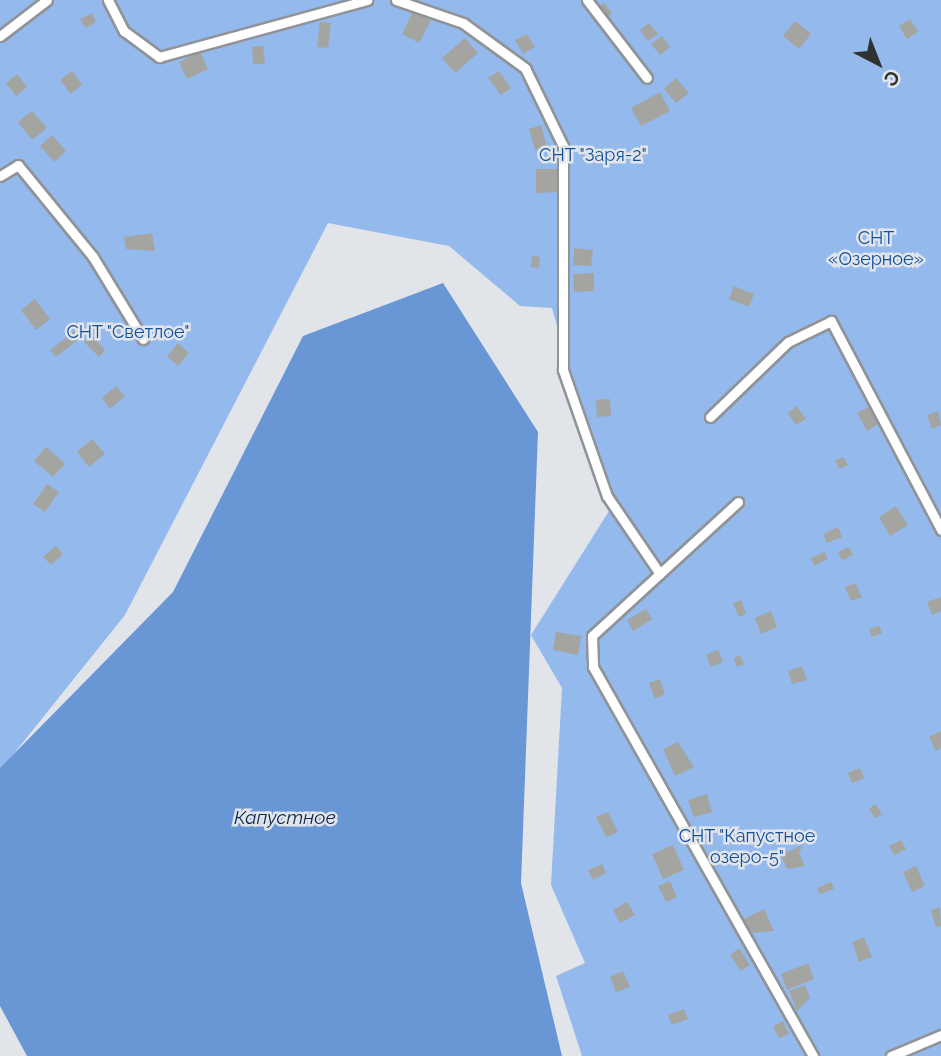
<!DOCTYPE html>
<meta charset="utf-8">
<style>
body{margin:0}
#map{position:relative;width:941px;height:1056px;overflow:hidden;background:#e1e4e9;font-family:Raleway,sans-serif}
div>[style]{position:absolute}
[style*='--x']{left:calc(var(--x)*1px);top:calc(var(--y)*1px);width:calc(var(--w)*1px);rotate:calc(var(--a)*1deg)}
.green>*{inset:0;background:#93b9ed}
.water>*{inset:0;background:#6997d6}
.building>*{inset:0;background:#a4a5a0}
.roads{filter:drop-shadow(2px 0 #909397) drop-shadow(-2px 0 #909397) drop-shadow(0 2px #909397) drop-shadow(0 -2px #909397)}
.lane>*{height:9px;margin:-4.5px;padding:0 4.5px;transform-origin:4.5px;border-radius:4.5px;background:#fff}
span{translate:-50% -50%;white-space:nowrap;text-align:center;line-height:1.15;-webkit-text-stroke:5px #e1e4e9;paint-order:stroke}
.park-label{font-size:18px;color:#13509b}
.water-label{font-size:19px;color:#092850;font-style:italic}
.north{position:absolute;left:843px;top:28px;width:70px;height:70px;-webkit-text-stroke:5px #e1e4e9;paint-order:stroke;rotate:138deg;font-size:19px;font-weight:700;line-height:28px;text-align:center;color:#303133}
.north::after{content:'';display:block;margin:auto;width:24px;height:32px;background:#303133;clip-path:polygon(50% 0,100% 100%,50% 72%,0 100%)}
</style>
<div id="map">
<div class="green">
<i style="clip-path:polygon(0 0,941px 0,941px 1056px,582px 1056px,556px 976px,585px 963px,551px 885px,562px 688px,531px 635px,609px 511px,552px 308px,520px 306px,449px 246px,328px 223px,125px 615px,0 771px)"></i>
</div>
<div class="water">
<i style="clip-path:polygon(443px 283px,538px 432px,521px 883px,562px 1056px,27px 1056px,0 1006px,0 768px,173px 592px,303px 336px)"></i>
</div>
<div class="building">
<i style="clip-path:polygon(604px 3px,612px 13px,606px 18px,598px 8px)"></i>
<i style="clip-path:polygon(413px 11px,431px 20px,419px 43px,402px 34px)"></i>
<i style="clip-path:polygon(92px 13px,96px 22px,86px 28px,80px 19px)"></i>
<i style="clip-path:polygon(910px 19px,918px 32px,907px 39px,899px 26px)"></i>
<i style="clip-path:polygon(795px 21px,811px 34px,799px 49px,783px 36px)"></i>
<i style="clip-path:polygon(320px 22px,331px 23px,328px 48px,317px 47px)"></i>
<i style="clip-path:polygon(649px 23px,658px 34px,648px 41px,640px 30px)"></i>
<i style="clip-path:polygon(527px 34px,535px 47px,523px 54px,515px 40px)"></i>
<i style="clip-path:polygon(662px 36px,670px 47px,660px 55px,651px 44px)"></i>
<i style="clip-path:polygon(465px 38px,478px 53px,455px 73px,442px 58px)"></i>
<i style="clip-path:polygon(263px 46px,265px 64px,253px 64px,252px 47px)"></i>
<i style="clip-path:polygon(200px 52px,208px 69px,187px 79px,179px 62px)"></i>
<i style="clip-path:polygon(72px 71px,82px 85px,71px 94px,60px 80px)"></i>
<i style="clip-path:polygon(499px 71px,511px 88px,501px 95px,488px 78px)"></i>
<i style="clip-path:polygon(17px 74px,27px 87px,16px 96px,6px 83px)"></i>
<i style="clip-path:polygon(676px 78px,689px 93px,676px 103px,664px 89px)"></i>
<i style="clip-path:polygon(660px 92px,670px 111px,641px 126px,631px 108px)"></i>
<i style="clip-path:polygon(32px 111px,47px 128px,32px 140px,18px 122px)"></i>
<i style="clip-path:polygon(541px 125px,547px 147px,535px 150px,529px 129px)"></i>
<i style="clip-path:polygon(52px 135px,66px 151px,54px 162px,40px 146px)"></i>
<i style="clip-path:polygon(536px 169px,559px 169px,560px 192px,536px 193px)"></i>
<i style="clip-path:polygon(152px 233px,155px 251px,126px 249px,124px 237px)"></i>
<i style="clip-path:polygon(574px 248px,593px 250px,591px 266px,573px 265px)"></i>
<i style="clip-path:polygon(532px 256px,540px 257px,539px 268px,531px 267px)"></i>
<i style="clip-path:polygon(594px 273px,594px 291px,574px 292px,573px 274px)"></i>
<i style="clip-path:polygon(734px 286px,754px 294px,749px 307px,729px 299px)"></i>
<i style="clip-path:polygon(35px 299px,50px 319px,36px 330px,21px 310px)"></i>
<i style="clip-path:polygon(75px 331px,80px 338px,56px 357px,50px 350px)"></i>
<i style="clip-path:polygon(91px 335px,105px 350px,99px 357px,84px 342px)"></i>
<i style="clip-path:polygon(178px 343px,189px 353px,178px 366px,167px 356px)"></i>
<i style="clip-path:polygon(116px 386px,125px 396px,110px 409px,102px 398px)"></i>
<i style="clip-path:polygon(610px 399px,611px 416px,597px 417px,596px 400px)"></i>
<i style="clip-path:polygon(797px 406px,806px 419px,796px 425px,788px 413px)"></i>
<i style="clip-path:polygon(871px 406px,880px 423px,867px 431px,857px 413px)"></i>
<i style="clip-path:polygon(938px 411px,941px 425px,932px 429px,927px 415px)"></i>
<i style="clip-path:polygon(92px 439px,105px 454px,89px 467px,77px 452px)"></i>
<i style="clip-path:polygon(46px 447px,65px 464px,53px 477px,34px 461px)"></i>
<i style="clip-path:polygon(843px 457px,848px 465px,840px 469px,835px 461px)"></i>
<i style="clip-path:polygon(47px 484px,59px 492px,45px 512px,33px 504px)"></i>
<i style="clip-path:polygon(896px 506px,908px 525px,890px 536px,879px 517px)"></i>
<i style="clip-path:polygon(838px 527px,842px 537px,827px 543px,823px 534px)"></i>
<i style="clip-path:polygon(56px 546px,63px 554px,51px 565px,43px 557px)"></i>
<i style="clip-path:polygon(849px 547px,853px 555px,842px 560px,838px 552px)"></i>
<i style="clip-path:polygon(824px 552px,828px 559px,814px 566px,811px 558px)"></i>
<i style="clip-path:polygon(855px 583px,862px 597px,851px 601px,845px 587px)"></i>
<i style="clip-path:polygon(941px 597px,941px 611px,932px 615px,927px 602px)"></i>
<i style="clip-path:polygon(741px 600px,746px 614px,739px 617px,733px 603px)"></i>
<i style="clip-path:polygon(646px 609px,652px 619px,633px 631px,627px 620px)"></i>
<i style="clip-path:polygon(771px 611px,777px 627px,761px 634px,755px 618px)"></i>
<i style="clip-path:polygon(879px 626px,882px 633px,872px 637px,869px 629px)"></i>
<i style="clip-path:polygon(556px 632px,581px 636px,578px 655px,553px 650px)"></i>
<i style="clip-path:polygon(718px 650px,723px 662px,711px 667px,706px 655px)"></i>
<i style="clip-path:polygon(740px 655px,744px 664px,737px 667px,734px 658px)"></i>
<i style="clip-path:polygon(802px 666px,807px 680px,792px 684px,788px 671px)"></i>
<i style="clip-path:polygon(660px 679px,665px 694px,655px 699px,649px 683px)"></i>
<i style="clip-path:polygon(941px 731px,941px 748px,936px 751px,929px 737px)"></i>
<i style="clip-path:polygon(678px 742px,694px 767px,675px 776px,663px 749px)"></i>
<i style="clip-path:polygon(860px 768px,864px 778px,852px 783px,848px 773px)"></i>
<i style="clip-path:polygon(707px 794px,712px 812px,694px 817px,688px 800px)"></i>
<i style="clip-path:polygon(875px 804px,882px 814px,875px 818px,869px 809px)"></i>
<i style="clip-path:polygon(608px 812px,618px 832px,606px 837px,596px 817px)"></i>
<i style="clip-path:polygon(901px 840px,906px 849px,894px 855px,889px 846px)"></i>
<i style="clip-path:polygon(673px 845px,684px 870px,663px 879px,652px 854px)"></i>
<i style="clip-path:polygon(803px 845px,799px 853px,805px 866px,787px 869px,781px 855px)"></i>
<i style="clip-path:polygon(602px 864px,606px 873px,593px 880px,588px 870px)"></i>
<i style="clip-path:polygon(916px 866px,925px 886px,912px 892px,903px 872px)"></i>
<i style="clip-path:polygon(670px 881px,677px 897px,666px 902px,658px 886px)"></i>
<i style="clip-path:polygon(831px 882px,834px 889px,820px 894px,817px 888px)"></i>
<i style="clip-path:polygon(627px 902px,635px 915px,620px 923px,613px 910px)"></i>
<i style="clip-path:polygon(940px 907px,941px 926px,936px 927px,931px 910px)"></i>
<i style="clip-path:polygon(764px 909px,774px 931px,750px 933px,744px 919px)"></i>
<i style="clip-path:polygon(864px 937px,872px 957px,859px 962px,852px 942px)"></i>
<i style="clip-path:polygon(739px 948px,750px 965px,741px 971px,730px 955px)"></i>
<i style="clip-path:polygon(808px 963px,814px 979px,787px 990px,781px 974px)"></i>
<i style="clip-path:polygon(623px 971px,630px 987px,616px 992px,610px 977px)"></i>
<i style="clip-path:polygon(805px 985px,810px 998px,797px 1011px,789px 991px)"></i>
<i style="clip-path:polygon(684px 1009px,688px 1019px,672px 1025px,668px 1015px)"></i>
<i style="clip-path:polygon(783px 1021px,789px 1034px,779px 1038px,773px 1026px)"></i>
</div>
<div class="roads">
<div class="lane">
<i style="--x:108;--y:0;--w:35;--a:63"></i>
<i style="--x:124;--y:31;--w:44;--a:36.6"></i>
<i style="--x:159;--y:57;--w:216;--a:-15.3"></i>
<i style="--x:396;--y:0;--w:71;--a:18.9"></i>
<i style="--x:463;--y:23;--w:77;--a:36"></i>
<i style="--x:525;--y:68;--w:87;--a:64"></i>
<i style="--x:563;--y:146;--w:224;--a:90"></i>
<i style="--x:563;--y:370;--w:133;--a:70.8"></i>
<i style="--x:607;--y:496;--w:94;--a:55.8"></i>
<i style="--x:587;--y:0;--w:98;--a:52.4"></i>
<i style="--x:0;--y:36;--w:59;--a:-37.5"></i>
<i style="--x:0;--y:176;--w:21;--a:-31"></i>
<i style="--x:18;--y:165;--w:119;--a:50.8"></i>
<i style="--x:93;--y:257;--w:96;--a:58.6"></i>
<i style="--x:710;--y:417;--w:108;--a:-43.9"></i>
<i style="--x:788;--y:342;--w:48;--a:-26"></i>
<i style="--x:831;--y:321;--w:236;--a:62.2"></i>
<i style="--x:738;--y:502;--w:198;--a:137.5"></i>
<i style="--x:592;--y:636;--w:31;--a:88"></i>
<i style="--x:593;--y:667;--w:447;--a:60.5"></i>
<i style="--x:891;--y:1056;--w:54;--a:-22.8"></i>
</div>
</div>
<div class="park-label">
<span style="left:593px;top:155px">СНТ "Заря-2"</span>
<span style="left:876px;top:249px">СНТ<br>«Озерное»</span>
<span style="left:128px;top:332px">СНТ "Светлое"</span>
<span style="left:747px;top:847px">СНТ "Капустное<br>озеро-5"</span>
</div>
<div class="water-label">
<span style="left:285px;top:818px">Капустное</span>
</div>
<div class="north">С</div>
</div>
